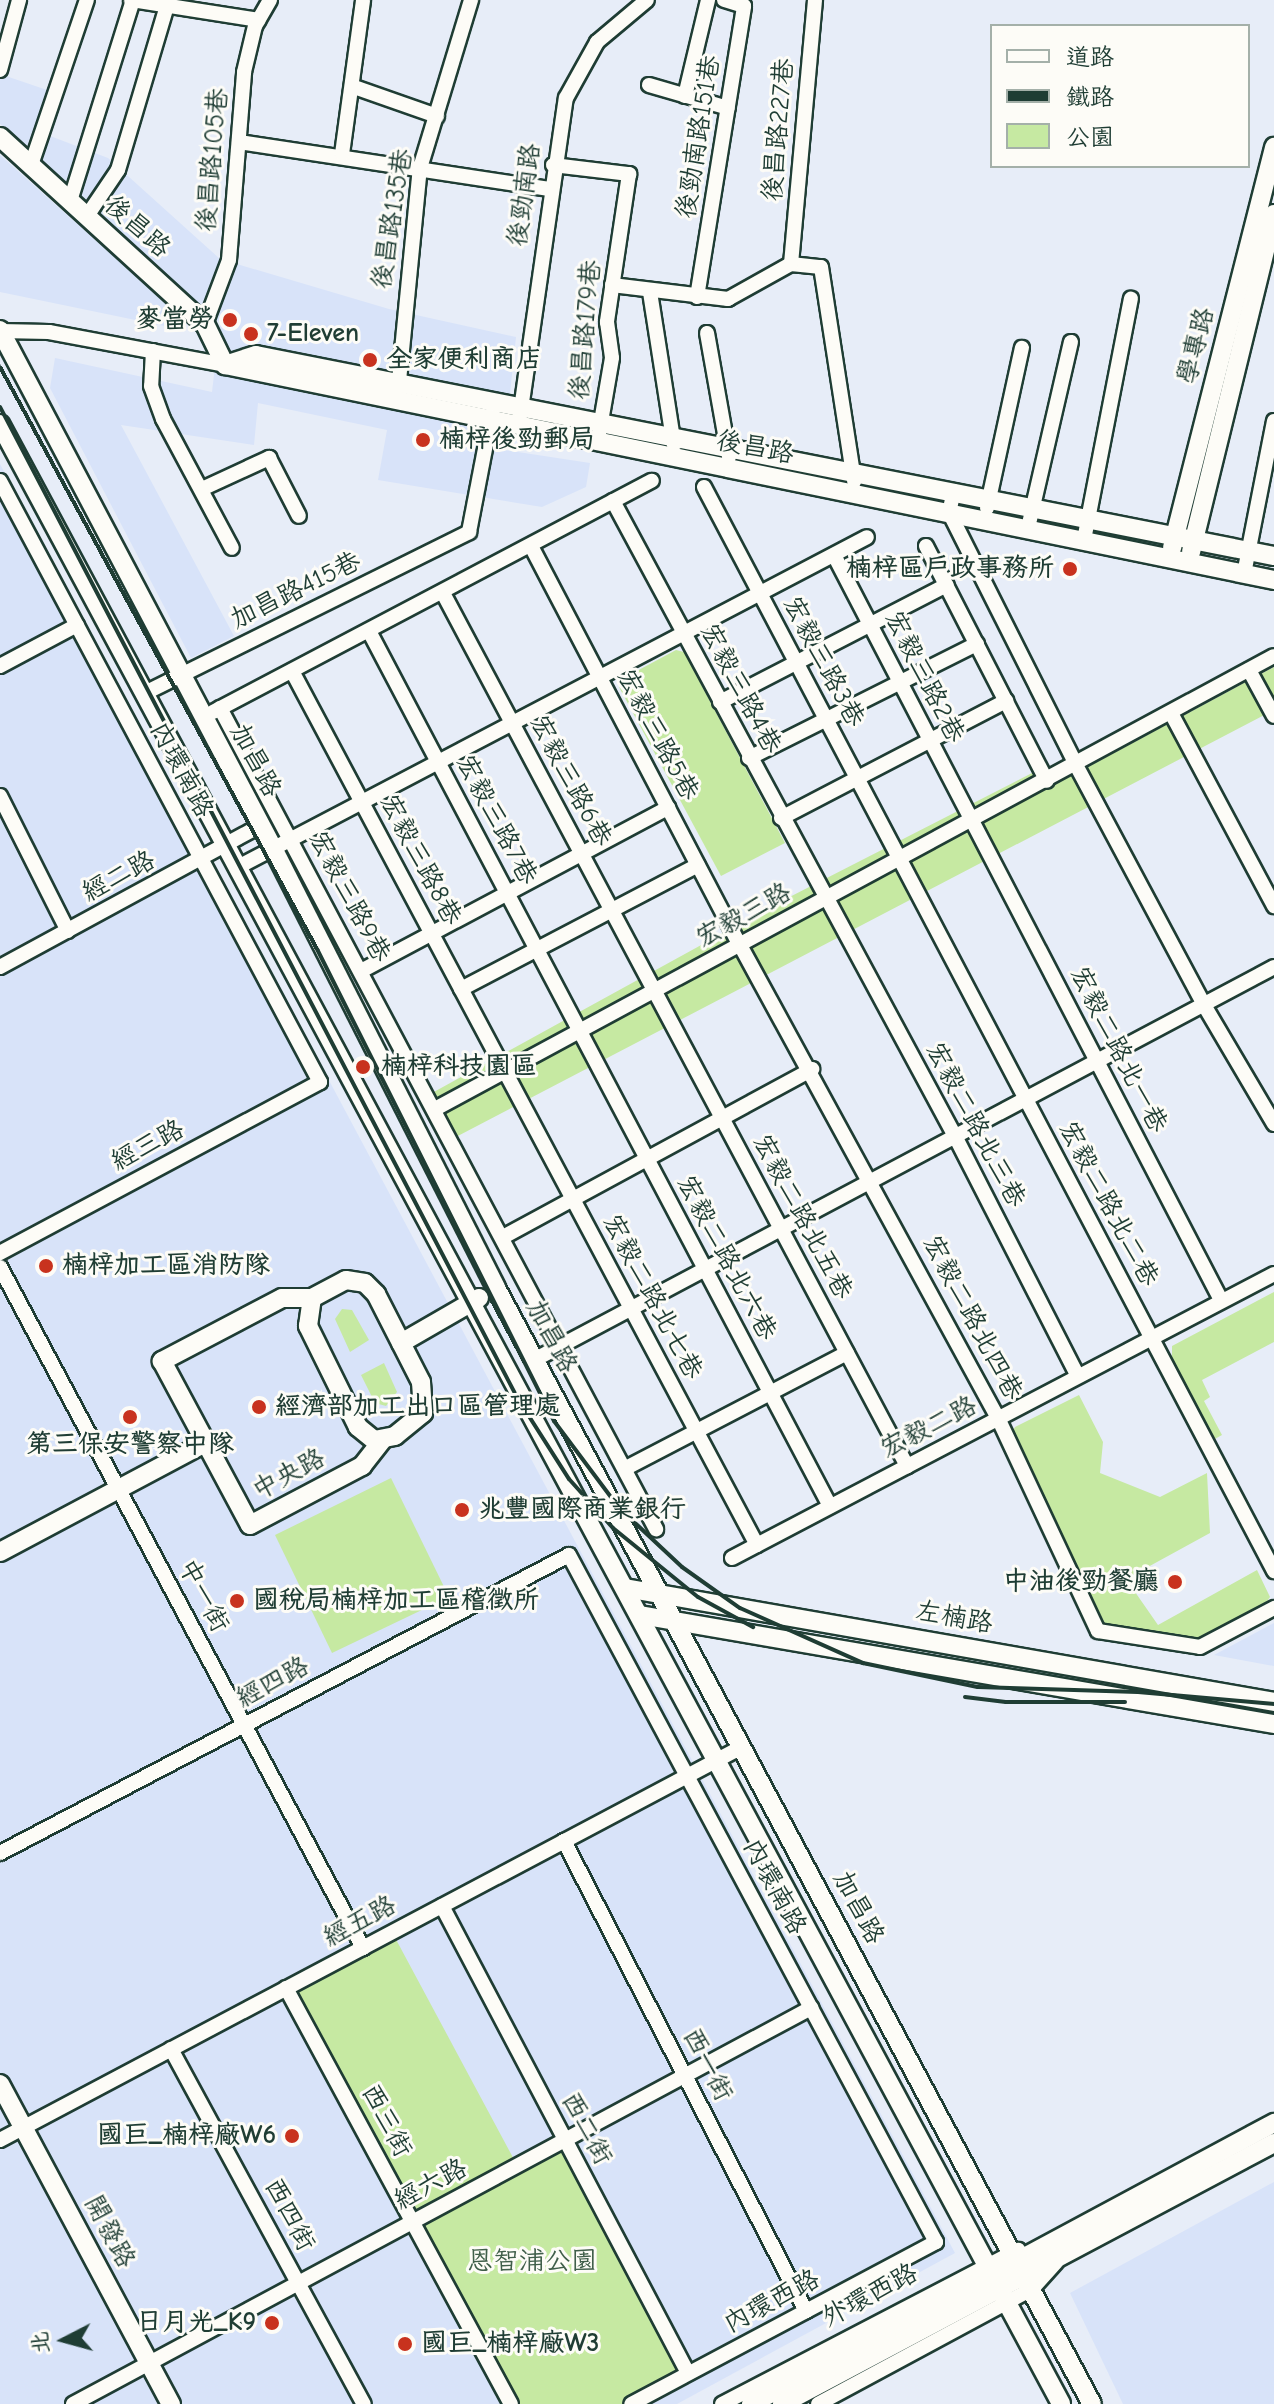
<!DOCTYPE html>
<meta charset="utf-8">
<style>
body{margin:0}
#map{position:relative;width:1274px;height:2404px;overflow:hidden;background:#e7edf8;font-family:"Comic Neue","LXGW WenKai TC",sans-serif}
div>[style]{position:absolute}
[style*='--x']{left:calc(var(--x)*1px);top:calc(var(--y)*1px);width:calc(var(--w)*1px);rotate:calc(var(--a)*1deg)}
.built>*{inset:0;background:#d8e3f9}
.green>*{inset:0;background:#c6e9a2}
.roads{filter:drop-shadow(2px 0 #1f3d34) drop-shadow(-2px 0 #1f3d34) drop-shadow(0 2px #1f3d34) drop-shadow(0 -2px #1f3d34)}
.minor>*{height:14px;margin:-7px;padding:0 7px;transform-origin:7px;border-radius:7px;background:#fdfcf7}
.tertiary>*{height:18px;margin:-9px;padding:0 9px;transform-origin:9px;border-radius:9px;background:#fdfcf7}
.rail>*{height:4px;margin:-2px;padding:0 2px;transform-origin:2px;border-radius:2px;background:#1f3d34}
.dots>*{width:22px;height:22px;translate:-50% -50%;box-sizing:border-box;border:4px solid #fdfcf7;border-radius:50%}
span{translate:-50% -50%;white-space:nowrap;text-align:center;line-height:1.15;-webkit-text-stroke:6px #fdfcf7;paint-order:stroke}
.street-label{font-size:26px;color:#1f3d34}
.poi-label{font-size:26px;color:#1f3d34;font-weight:700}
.right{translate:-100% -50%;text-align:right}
.left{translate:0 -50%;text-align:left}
.park-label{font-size:26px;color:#405f4a}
.legend{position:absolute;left:990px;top:24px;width:260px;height:144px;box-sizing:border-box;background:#fdfcf7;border:2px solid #a4b0a9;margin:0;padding:10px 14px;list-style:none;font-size:24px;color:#1f3d34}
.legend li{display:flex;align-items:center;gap:16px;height:40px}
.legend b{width:40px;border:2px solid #a4b0a9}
.north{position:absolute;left:24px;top:2300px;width:80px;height:80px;-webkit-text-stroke:6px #fdfcf7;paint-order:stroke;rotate:264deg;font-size:22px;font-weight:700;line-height:32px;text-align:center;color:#1f3d34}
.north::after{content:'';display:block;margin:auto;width:28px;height:36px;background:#1f3d34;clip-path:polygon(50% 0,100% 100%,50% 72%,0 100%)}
</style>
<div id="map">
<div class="built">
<i style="clip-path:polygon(0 74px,50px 91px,37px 131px,108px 158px,220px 259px,389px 309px,516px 337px,504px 450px,590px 463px,586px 487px,542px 507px,378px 480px,387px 430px,258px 403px,254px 445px,121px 425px,234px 636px,191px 658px,50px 388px,55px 358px,212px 392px,220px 323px,0 124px)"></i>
<i style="clip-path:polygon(0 155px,188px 323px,179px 329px,0 292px)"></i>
<i style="clip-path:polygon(0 464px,955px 2253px,677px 2404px,0 2404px)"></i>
<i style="clip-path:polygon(1274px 1623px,1274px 1666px,1214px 1655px)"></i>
<i style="clip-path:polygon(1274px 2182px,1274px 2404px,1123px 2404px,1070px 2293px)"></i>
</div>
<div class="green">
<i style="clip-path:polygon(676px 650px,684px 652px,785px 843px,721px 876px,619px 687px,620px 680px)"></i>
<i style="clip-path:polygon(1274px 667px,1274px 710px,454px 1138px,432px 1093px,772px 906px,1032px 773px,1043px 791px)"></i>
<i style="clip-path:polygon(1274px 1292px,1274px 1342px,1202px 1380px,1210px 1397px,1204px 1401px,1222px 1435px,1213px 1440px,1172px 1358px,1172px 1346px)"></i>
<i style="clip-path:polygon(352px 1310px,369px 1340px,350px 1352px,335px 1319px,342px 1309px)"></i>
<i style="clip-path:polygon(384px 1363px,397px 1392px,386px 1406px,375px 1403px,361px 1375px)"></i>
<i style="clip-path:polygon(1079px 1395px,1103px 1442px,1100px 1473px,1160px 1497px,1207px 1473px,1210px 1533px,1126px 1579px,1158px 1625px,1257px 1570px,1270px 1597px,1264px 1606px,1199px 1640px,1102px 1625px,1010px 1436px,1015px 1427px)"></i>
<i style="clip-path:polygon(391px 1478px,449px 1597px,332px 1653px,275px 1535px)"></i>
<i style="clip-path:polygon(392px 1932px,517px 2165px,565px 2140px,688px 2373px,631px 2404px,511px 2404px,286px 1988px)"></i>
</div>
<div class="roads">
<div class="minor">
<i style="--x:131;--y:0;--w:129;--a:8.9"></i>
<i style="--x:0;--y:70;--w:73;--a:-74.8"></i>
<i style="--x:649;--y:85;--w:82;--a:16.2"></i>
<i style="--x:354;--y:87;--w:88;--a:19.3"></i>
<i style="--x:685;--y:96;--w:99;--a:-76.5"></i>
<i style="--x:239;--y:142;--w:314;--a:8.6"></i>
<i style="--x:342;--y:154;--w:155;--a:-82.2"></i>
<i style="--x:31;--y:165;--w:174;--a:-71.3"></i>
<i style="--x:553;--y:165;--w:77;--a:6.8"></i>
<i style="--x:629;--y:174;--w:150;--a:98.5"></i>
<i style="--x:607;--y:322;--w:36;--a:82"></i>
<i style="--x:612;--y:358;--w:76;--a:99.8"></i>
<i style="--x:70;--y:201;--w:211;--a:-72.6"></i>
<i style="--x:87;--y:216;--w:55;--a:-56"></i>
<i style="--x:118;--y:170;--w:171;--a:-73.4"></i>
<i style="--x:791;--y:264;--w:30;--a:6"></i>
<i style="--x:821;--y:267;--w:217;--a:81.2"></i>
<i style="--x:612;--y:285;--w:117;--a:6.9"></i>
<i style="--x:728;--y:299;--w:72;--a:-29.1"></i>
<i style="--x:791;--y:264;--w:265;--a:-84.8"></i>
<i style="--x:650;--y:292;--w:155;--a:81.1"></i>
<i style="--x:697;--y:297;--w:295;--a:-80.8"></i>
<i style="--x:744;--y:6;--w:21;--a:-163"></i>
<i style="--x:205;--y:324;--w:68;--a:-69.4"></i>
<i style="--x:229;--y:260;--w:189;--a:-85.4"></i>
<i style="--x:244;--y:72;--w:47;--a:-76.6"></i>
<i style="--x:255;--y:26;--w:30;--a:-60"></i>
<i style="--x:0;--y:331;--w:49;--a:1.2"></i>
<i style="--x:49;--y:332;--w:179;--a:10.6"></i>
<i style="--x:707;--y:333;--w:126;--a:79.9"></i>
<i style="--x:153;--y:351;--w:35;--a:93"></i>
<i style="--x:151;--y:386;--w:35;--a:70"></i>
<i style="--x:163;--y:419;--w:146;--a:61.9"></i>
<i style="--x:398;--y:391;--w:224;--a:-84.4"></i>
<i style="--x:420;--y:168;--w:176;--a:-73.1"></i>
<i style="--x:520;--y:416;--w:321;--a:-81.8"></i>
<i style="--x:566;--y:98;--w:64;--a:-61"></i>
<i style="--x:597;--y:42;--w:65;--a:-40"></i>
<i style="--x:0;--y:481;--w:681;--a:61.97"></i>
<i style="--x:320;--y:1082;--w:363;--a:151.9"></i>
<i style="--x:704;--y:487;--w:1225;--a:62.26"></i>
<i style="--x:204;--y:488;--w:72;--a:-24.8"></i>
<i style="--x:269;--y:458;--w:65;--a:62.7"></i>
<i style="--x:954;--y:491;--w:22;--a:103"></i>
<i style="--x:949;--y:512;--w:283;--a:63.3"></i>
<i style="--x:1076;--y:765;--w:272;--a:61.9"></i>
<i style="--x:1204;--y:1005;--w:138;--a:59.5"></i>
<i style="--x:613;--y:501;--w:723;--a:61.7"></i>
<i style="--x:956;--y:1138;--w:267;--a:62.9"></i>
<i style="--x:987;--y:508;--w:164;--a:-77.7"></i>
<i style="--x:1028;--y:528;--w:191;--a:-77"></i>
<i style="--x:1084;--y:540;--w:246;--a:-79"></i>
<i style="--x:531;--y:546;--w:450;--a:62.4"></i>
<i style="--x:740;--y:945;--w:541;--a:61.4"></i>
<i style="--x:999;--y:1420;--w:233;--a:64.9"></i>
<i style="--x:1098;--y:1631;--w:103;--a:8.9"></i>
<i style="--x:1200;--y:1647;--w:84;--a:-27.8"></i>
<i style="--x:926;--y:546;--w:264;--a:62.8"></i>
<i style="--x:834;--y:555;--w:840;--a:62.55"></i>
<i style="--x:1244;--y:574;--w:156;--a:-78.9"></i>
<i style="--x:443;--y:593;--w:989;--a:62.01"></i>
<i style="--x:369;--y:631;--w:989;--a:62.22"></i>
<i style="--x:0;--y:666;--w:87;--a:-28"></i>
<i style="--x:1249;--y:670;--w:52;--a:61.5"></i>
<i style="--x:292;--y:671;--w:990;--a:61.99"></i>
<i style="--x:145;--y:693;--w:362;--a:-26.4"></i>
<i style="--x:469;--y:532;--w:122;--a:-79.1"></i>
<i style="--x:720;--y:702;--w:255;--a:-27.3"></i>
<i style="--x:220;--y:708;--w:930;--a:62.03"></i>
<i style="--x:213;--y:712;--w:496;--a:-27.8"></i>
<i style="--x:1171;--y:713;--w:219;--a:61.9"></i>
<i style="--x:749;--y:758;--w:255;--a:-26.6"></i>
<i style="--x:0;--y:796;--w:151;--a:63.3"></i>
<i style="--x:781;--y:818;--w:254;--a:-27.5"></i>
<i style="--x:238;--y:867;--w:710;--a:-27.68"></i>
<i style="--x:0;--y:967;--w:296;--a:-28.5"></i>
<i style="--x:361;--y:971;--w:348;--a:-28"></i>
<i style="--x:461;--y:989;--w:267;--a:-27.6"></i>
<i style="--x:435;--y:1109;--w:953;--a:-28.37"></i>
<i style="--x:503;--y:1237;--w:352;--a:-28.5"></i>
<i style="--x:0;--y:1267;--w:772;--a:61.94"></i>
<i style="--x:534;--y:1360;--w:838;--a:-27.97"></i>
<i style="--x:626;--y:1468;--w:249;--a:-27.5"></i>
<i style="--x:732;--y:1558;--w:612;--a:-27.65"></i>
<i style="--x:564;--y:1841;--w:529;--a:62.76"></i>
<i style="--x:0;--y:1853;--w:642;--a:-27.64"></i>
<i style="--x:569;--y:1555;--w:779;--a:61.89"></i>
<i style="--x:936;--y:2242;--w:345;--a:152"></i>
<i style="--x:442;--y:1906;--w:528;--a:62.22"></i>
<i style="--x:286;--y:1988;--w:473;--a:61.6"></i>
<i style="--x:171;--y:2049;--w:404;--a:61.5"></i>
<i style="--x:0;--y:2140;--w:840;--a:-27.91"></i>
<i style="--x:73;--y:2404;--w:838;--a:-28.22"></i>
<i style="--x:722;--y:2404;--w:334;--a:-27.5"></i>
<i style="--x:818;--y:2404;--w:243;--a:-28.3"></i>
<i style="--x:1032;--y:2289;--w:36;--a:-48"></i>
</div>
<div class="tertiary">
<i style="--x:0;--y:137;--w:277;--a:42.4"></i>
<i style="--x:205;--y:324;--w:46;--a:64"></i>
<i style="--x:0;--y:330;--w:586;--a:62.21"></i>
<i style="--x:273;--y:848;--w:493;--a:63.1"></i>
<i style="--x:496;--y:1288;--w:1265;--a:61.9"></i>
<i style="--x:228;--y:364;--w:29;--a:-18"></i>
<i style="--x:256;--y:355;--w:1038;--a:11.17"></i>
<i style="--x:225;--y:365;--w:1071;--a:11.58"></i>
<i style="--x:0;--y:424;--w:2246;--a:61.81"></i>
<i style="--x:1172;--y:548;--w:414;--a:-75.7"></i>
<i style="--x:1191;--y:552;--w:348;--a:-76.2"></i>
<i style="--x:346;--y:1280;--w:19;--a:9"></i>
<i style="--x:365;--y:1283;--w:16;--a:45"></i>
<i style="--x:376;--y:1294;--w:99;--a:62.9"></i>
<i style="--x:421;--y:1382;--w:31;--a:86"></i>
<i style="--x:423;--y:1413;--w:36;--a:141"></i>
<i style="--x:395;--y:1436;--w:21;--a:169"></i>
<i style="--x:374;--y:1440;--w:21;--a:-141"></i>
<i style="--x:358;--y:1427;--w:113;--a:-116.3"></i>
<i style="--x:308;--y:1326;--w:28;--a:-82"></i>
<i style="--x:312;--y:1298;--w:38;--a:-28"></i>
<i style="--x:312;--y:1298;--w:30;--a:180"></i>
<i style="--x:282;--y:1298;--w:136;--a:152.3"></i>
<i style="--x:162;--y:1361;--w:186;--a:61.8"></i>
<i style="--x:250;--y:1525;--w:127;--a:-27.8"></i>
<i style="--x:362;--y:1466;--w:34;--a:-52"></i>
<i style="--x:401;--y:1343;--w:90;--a:-30"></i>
<i style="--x:0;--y:1552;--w:232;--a:-28"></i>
<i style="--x:625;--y:1588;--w:659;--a:9.96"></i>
<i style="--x:640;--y:1615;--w:643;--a:9.76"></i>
<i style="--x:0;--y:2084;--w:363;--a:61.9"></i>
<i style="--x:751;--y:2404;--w:594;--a:-28.25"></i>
<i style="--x:782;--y:2404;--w:557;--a:-27.95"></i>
</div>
</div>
<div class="rail">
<i style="--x:0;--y:367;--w:663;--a:61.42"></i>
<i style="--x:317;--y:949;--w:528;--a:63.34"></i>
<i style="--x:554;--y:1421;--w:109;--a:53.2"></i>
<i style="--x:619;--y:1508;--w:86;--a:43.1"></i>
<i style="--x:682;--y:1567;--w:71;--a:35.3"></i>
<i style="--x:740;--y:1608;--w:135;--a:24.1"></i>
<i style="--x:863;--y:1663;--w:117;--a:11.8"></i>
<i style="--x:978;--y:1687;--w:160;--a:1.8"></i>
<i style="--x:1138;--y:1692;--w:137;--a:5"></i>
<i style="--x:0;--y:407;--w:1119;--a:62.43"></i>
<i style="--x:518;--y:1399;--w:95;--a:57.5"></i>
<i style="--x:569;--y:1479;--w:66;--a:48.1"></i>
<i style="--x:613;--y:1528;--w:109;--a:39.1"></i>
<i style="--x:698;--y:1597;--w:63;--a:28.6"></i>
<i style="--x:965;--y:1697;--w:41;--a:7"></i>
<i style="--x:1006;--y:1702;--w:119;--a:0"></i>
</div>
<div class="dots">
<i style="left:230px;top:320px;background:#c8321e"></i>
<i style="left:251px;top:334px;background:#c8321e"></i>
<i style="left:370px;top:360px;background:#c8321e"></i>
<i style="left:423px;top:440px;background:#c8321e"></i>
<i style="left:1070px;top:569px;background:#c8321e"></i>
<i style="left:363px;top:1067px;background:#c8321e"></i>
<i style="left:46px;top:1266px;background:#c8321e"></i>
<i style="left:259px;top:1407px;background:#c8321e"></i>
<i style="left:130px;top:1417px;background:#c8321e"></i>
<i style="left:462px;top:1510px;background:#c8321e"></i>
<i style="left:1175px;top:1582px;background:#c8321e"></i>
<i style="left:237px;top:1601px;background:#c8321e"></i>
<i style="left:292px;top:2136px;background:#c8321e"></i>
<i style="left:272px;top:2323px;background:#c8321e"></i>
<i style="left:405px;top:2344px;background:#c8321e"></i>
</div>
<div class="street-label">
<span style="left:779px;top:130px;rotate:-85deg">後昌路227巷</span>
<span style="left:699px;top:137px;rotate:-81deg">後勁南路151巷</span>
<span style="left:213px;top:160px;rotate:-85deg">後昌路105巷</span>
<span style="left:525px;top:195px;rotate:-82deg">後勁南路</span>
<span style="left:393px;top:219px;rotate:-81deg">後昌路135巷</span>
<span style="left:137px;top:227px;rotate:42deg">後昌路</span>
<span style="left:586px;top:330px;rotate:-85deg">後昌路179巷</span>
<span style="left:1197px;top:346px;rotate:-76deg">學專路</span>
<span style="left:755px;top:448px;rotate:11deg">後昌路</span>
<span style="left:296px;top:591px;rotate:-26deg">加昌路415巷</span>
<span style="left:823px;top:662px;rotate:62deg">宏毅三路3巷</span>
<span style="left:924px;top:677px;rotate:63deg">宏毅三路2巷</span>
<span style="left:740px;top:689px;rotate:62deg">宏毅三路4巷</span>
<span style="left:657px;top:735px;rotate:62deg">宏毅三路5巷</span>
<span style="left:255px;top:761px;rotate:62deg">加昌路</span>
<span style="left:181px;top:770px;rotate:62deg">內環南路</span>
<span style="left:570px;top:781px;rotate:62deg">宏毅三路6巷</span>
<span style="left:496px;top:820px;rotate:62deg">宏毅三路7巷</span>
<span style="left:420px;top:860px;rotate:62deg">宏毅三路8巷</span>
<span style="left:119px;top:877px;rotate:-28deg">經二路</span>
<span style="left:349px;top:897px;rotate:62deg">宏毅三路9巷</span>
<span style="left:744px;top:916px;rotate:-29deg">宏毅三路</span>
<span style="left:1118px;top:1050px;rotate:63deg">宏毅二路北一巷</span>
<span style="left:975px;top:1125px;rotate:62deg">宏毅二路北三巷</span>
<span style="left:148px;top:1146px;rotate:-28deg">經三路</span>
<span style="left:1108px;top:1204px;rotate:62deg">宏毅二路北二巷</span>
<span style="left:802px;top:1217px;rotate:62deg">宏毅二路北五巷</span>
<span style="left:726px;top:1258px;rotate:62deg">宏毅二路北六巷</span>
<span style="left:652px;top:1297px;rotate:62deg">宏毅二路北七巷</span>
<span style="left:972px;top:1318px;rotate:62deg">宏毅二路北四巷</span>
<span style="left:551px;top:1337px;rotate:62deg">加昌路</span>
<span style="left:929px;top:1428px;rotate:-27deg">宏毅二路</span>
<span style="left:289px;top:1475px;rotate:-28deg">中央路</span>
<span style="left:203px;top:1596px;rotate:62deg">中一街</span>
<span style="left:954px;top:1618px;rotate:10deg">左楠路</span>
<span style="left:273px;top:1683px;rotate:-28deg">經四路</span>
<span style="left:774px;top:1887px;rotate:62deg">內環南路</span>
<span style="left:858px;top:1908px;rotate:62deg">加昌路</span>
<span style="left:360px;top:1922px;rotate:-28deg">經五路</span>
<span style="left:707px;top:2065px;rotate:63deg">西一街</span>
<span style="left:386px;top:2121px;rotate:62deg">西三街</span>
<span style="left:586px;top:2129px;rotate:62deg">西二街</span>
<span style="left:431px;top:2185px;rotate:-28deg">經六路</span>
<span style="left:289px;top:2215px;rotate:62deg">西四街</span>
<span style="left:109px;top:2232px;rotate:62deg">開發路</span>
<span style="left:870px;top:2296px;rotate:-28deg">外環西路</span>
<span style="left:772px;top:2302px;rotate:-28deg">內環西路</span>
</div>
<div class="poi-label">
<span class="right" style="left:214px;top:320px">麥當勞</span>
<span class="left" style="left:267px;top:334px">7-Eleven</span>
<span class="left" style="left:386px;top:360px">全家便利商店</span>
<span class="left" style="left:439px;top:440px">楠梓後勁郵局</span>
<span class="right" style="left:1054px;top:569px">楠梓區戶政事務所</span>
<span class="left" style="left:381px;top:1067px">楠梓科技園區</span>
<span class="left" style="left:62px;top:1266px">楠梓加工區消防隊</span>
<span class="left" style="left:275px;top:1407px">經濟部加工出口區管理處</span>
<span style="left:130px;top:1445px">第三保安警察中隊</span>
<span class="left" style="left:478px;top:1510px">兆豐國際商業銀行</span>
<span class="right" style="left:1159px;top:1582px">中油後勁餐廳</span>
<span class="left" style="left:253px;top:1601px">國稅局楠梓加工區稽徵所</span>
<span class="right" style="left:276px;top:2136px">國巨_楠梓廠W6</span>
<span class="right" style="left:256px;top:2323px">日月光_K9</span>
<span class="left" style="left:421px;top:2344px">國巨_楠梓廠W3</span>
</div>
<div class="park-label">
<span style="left:532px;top:2262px">恩智浦公園</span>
</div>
<ul class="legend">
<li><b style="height:10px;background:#fdfcf7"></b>道路</li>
<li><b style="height:10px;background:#1f3d34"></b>鐵路</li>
<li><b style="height:22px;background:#c6e9a2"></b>公園</li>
</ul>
<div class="north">北</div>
</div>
